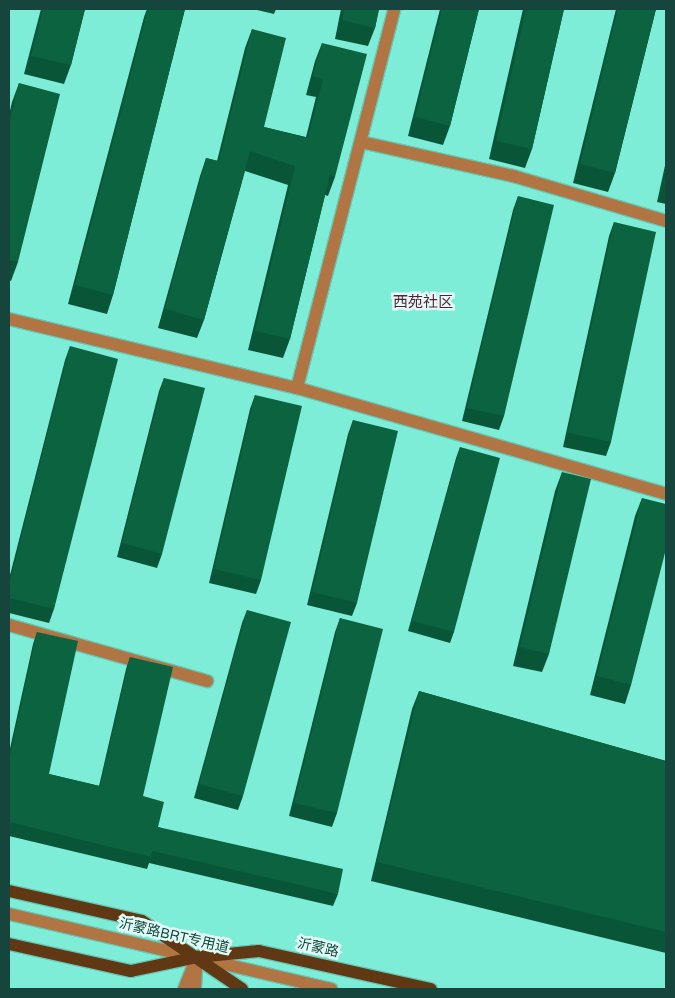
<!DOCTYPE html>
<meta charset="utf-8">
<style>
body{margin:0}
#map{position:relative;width:675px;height:998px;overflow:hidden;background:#7eedd8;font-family:"Varela Round","Noto Sans SC",sans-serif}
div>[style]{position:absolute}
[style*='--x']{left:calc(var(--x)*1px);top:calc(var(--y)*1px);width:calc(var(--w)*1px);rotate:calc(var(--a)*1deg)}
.roads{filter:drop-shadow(1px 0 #67c8b6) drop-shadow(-1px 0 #67c8b6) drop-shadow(0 1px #67c8b6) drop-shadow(0 -1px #67c8b6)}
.minor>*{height:12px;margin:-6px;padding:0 6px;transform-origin:6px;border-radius:6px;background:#b07543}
.major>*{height:12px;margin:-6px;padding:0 6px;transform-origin:6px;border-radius:6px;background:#603814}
.wall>*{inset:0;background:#095537}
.building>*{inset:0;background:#0b6340}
span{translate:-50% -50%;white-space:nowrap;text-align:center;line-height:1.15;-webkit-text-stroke:5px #e0fef7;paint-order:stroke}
.street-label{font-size:14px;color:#15453d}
.neighbourhood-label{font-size:15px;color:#5e1c36}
.frame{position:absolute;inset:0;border:10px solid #15453d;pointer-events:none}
</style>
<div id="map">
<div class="roads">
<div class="minor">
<i style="--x:361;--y:142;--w:156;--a:12.6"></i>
<i style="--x:513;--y:176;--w:159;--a:16.4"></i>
<i style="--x:9;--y:319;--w:296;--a:13.5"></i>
<i style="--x:297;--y:388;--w:391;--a:-75.6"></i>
<i style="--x:297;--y:388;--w:384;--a:16"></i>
<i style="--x:9;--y:625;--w:206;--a:15.8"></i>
<i style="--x:9;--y:914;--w:331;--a:13.1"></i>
<i style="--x:184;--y:989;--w:35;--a:-68"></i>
<i style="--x:195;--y:989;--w:22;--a:-87"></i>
</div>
<div class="major">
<i style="--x:9;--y:891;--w:136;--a:12.7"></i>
<i style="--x:142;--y:921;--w:121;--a:34.2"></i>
<i style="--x:9;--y:944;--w:125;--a:12.5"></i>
<i style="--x:131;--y:971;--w:67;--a:-12"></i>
<i style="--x:197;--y:957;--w:62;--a:-5.5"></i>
<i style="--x:259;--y:951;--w:176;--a:12.5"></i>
</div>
</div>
<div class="wall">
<i style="clip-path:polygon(41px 9px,85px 9px,71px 65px,64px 84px,24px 74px)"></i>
<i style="clip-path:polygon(147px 9px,185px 9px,113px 295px,107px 314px,68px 304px,144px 17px)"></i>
<i style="clip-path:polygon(253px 9px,276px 9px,274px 14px)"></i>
<i style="clip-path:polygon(341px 9px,379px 9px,375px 28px,368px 46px,335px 39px)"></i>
<i style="clip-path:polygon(440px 9px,479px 9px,450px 126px,443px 145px,408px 136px)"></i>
<i style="clip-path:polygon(523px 9px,564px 9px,532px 149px,525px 168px,489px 159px)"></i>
<i style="clip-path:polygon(616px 9px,656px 9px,615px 173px,608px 192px,573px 183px)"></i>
<i style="clip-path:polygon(252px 29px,264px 127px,306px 137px,316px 97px,306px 95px,315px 61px,322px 43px,335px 177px,328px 196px,325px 195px,290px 339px,283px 358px,248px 350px,288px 185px,245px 171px,204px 320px,197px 338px,158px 328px,200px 176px,206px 158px,217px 161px,245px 48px)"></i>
<i style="clip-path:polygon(19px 83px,18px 262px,11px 281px,9px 280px,9px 115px,12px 102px)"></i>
<i style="clip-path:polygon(666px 161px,666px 204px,657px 202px)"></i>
<i style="clip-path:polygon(518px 196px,504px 416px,499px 430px,462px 421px,513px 210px)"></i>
<i style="clip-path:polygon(614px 222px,611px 442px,606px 456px,563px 447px,609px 236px)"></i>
<i style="clip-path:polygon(70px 346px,54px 609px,49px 623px,9px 613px,9px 579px,65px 360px)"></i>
<i style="clip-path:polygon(164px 378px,162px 554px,157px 568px,117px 557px,159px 391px)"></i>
<i style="clip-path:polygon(255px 395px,261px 580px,256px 594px,209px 583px,250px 409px)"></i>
<i style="clip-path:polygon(353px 420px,357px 603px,352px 616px,307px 605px,348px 434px)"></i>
<i style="clip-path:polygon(460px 447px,454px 632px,450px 643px,408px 631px,456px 458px)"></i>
<i style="clip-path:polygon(562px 472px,549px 654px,542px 672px,513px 666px,555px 491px)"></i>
<i style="clip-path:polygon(642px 498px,631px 685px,625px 704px,590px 695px,635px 516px)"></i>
<i style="clip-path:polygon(247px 610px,243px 796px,238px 810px,194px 798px,242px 623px)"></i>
<i style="clip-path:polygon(340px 618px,337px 813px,332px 827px,289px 816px,335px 632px)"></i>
<i style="clip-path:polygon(37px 632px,49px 774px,99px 786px,126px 669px,130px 657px,143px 796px,158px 827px,338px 894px,333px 906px,149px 863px,147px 869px,9px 836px,9px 753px,33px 644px)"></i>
<i style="clip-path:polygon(419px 691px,666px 761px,666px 953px,371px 881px,412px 709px)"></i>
</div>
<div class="building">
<i style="clip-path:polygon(43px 9px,85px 9px,71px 65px,31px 56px)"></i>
<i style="clip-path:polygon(148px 9px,185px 9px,113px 295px,75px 285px)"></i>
<i style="clip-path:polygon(344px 9px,379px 9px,375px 28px,342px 20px)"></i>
<i style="clip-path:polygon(442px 9px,479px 9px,450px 126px,415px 117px)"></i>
<i style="clip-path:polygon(526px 9px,564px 9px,532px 149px,496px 141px)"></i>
<i style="clip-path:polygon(618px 9px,656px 9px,615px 173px,580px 164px)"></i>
<i style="clip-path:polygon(252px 29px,286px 38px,264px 127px,308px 138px,323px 79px,313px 76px,322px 43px,367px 54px,335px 177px,330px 175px,290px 339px,255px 331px,295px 166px,250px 151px,204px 320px,165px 309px,206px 158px,219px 161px)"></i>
<i style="clip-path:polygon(19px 83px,60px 94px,18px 262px,9px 260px,9px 124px)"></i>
<i style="clip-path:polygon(666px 173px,666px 183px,664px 183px)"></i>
<i style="clip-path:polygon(518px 196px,554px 205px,504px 416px,467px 408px)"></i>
<i style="clip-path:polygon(614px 222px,656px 232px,611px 442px,568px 433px)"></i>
<i style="clip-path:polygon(70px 346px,118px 359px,54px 609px,9px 598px,9px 585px)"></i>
<i style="clip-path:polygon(164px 378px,205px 388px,162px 554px,122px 543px)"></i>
<i style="clip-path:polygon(255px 395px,302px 406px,261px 580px,214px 569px)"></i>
<i style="clip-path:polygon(353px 420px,398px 431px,357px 603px,312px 592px)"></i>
<i style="clip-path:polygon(460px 447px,500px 458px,454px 632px,412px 621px)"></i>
<i style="clip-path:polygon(562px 472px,591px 479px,549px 654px,520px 647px)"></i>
<i style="clip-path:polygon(642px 498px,666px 504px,666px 549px,631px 685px,597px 676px)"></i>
<i style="clip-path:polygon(247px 610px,291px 622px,243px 796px,199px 784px)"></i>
<i style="clip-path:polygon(340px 618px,383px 629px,337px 813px,294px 803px)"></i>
<i style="clip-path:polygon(37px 632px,78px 641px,49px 774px,100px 786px,130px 657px,173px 667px,143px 796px,164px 802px,158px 827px,343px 869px,338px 894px,152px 851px,151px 857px,9px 822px,9px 760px)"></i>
<i style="clip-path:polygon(419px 691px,666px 761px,666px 932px,377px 862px)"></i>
</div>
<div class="street-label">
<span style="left:174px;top:936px;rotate:13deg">沂蒙路BRT专用道</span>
<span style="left:318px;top:948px;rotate:13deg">沂蒙路</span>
</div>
<div class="neighbourhood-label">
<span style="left:423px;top:303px">西苑社区</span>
</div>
<div class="frame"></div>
</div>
